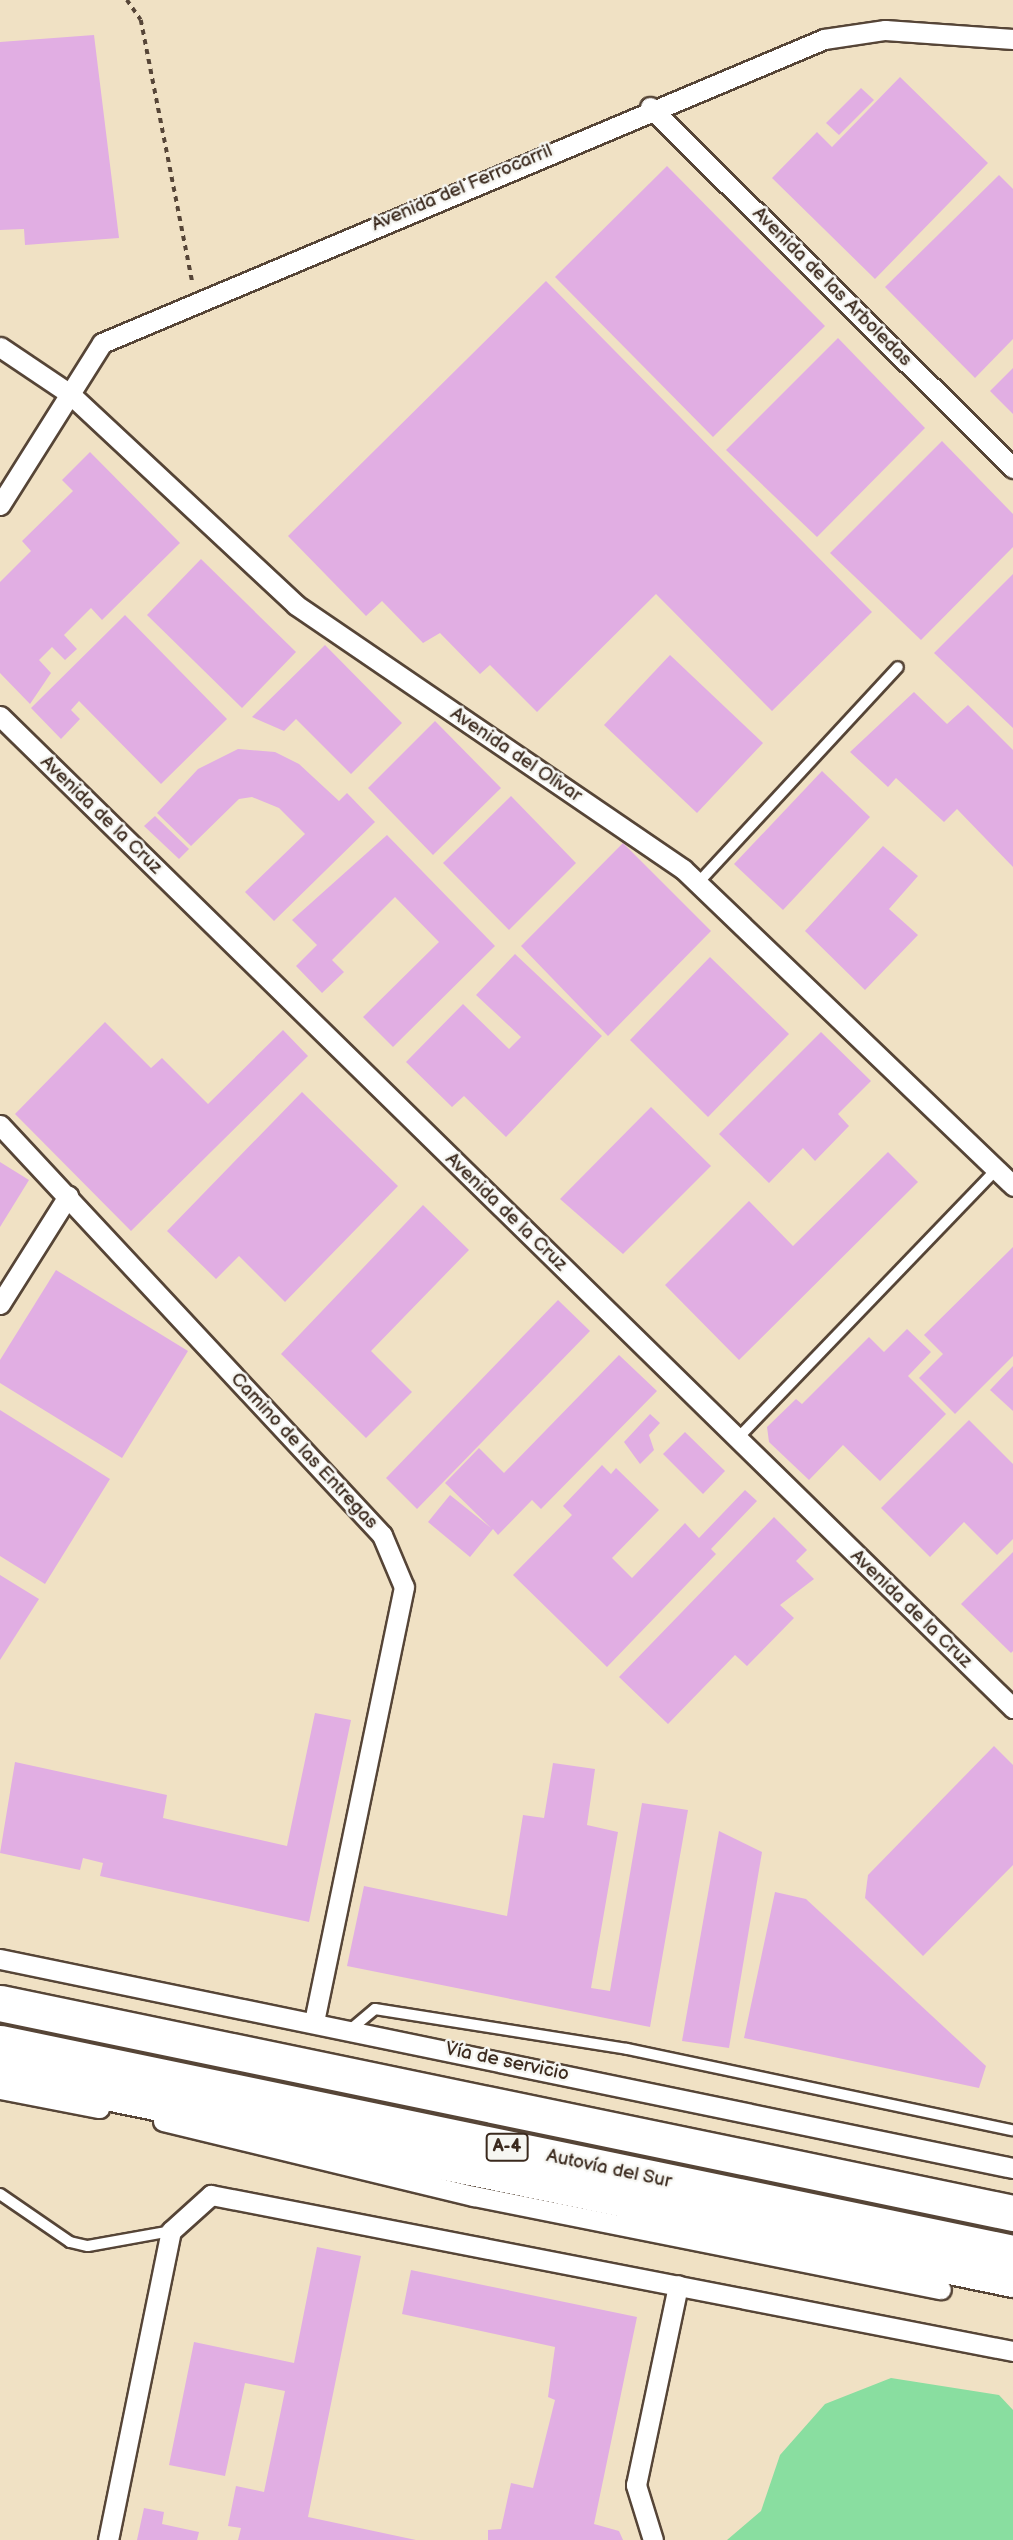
<!DOCTYPE html>
<meta charset="utf-8">
<style>
body{margin:0}
#map{position:relative;width:1013px;height:2540px;overflow:hidden;background:#f0e1c4;font-family:"Balsamiq Sans",sans-serif}
div>[style]{position:absolute}
[style*='--x']{left:calc(var(--x)*1px);top:calc(var(--y)*1px);width:calc(var(--w)*1px);rotate:calc(var(--a)*1deg)}
.green>*{inset:0;background:#89dea0}
.building>*{inset:0;background:#e1aee3}
.path>*{height:3.5px;margin-top:-1.75px;transform-origin:0;background:repeating-linear-gradient(90deg,#564537 0 5px,transparent 0 10px)}
.roads{filter:drop-shadow(2px 0 #564537) drop-shadow(-2px 0 #564537) drop-shadow(0 2px #564537) drop-shadow(0 -2px #564537)}
.lane>*{height:10px;margin:-5px;padding:0 5px;transform-origin:5px;border-radius:5px;background:#fff}
.street>*{height:19px;margin:-9.5px;padding:0 9.5px;transform-origin:9.5px;border-radius:9.5px;background:#fff}
.highway>*{height:35px;margin:-17.5px;padding:0 17.5px;transform-origin:17.5px;border-radius:17.5px;background:#fff}
span{translate:-50% -50%;white-space:nowrap;text-align:center;line-height:1.15;-webkit-text-stroke:5px #f6f6f2;paint-order:stroke}
.shield-label span{padding:2px 5px;background:#f6f6f2;border:2px solid;border-radius:5px;-webkit-text-stroke-width:0}
.shield-label{font-size:18px;color:#3b2a1e;font-weight:700}
.street-label{font-size:19px;color:#3b2a1e}
</style>
<div id="map">
<div class="green">
<i style="clip-path:polygon(891px 2378px,999px 2395px,1013px 2410px,1013px 2540px,727px 2540px,761px 2511px,780px 2455px,825px 2404px)"></i>
</div>
<div class="building">
<i style="clip-path:polygon(94px 35px,119px 238px,25px 245px,24px 229px,0 230px,0 42px)"></i>
<i style="clip-path:polygon(900px 77px,988px 163px,875px 279px,772px 178px,817px 132px,832px 147px)"></i>
<i style="clip-path:polygon(861px 88px,874px 100px,839px 135px,826px 123px)"></i>
<i style="clip-path:polygon(667px 166px,825px 326px,713px 437px,555px 277px)"></i>
<i style="clip-path:polygon(999px 175px,1013px 189px,1013px 339px,975px 378px,885px 287px)"></i>
<i style="clip-path:polygon(546px 281px,872px 612px,772px 711px,656px 594px,537px 712px,490px 665px,480px 674px,440px 633px,423px 643px,382px 601px,366px 616px,288px 536px)"></i>
<i style="clip-path:polygon(838px 338px,925px 428px,817px 537px,726px 450px)"></i>
<i style="clip-path:polygon(1013px 368px,1013px 414px,990px 391px)"></i>
<i style="clip-path:polygon(942px 441px,1013px 514px,1013px 547px,921px 640px,830px 553px)"></i>
<i style="clip-path:polygon(90px 452px,180px 543px,102px 620px,91px 608px,64px 635px,77px 649px,65px 660px,52px 647px,39px 660px,51px 673px,30px 704px,0 673px,0 582px,31px 551px,22px 541px,73px 491px,62px 480px)"></i>
<i style="clip-path:polygon(201px 559px,296px 652px,242px 708px,147px 615px)"></i>
<i style="clip-path:polygon(1013px 574px,1013px 728px,934px 653px)"></i>
<i style="clip-path:polygon(125px 615px,227px 719px,161px 784px,79px 701px,71px 710px,80px 719px,61px 739px,31px 708px)"></i>
<i style="clip-path:polygon(325px 645px,402px 723px,351px 774px,296px 719px,284px 731px,252px 717px)"></i>
<i style="clip-path:polygon(670px 655px,763px 743px,697px 813px,604px 725px)"></i>
<i style="clip-path:polygon(914px 692px,947px 724px,968px 705px,1013px 750px,1013px 867px,957px 809px,944px 822px,896px 778px,888px 787px,850px 752px)"></i>
<i style="clip-path:polygon(435px 721px,501px 788px,433px 855px,368px 788px)"></i>
<i style="clip-path:polygon(238px 749px,275px 752px,299px 764px,339px 801px,347px 793px,375px 822px,274px 921px,245px 892px,305px 834px,279px 808px,252px 797px,239px 799px,191px 846px,157px 813px,198px 769px)"></i>
<i style="clip-path:polygon(822px 771px,870px 817px,783px 910px,734px 864px)"></i>
<i style="clip-path:polygon(511px 796px,576px 863px,509px 930px,443px 863px)"></i>
<i style="clip-path:polygon(155px 816px,189px 849px,179px 859px,144px 826px)"></i>
<i style="clip-path:polygon(387px 835px,495px 946px,393px 1047px,363px 1017px,439px 942px,395px 897px,332px 960px,344px 972px,322px 993px,296px 966px,317px 945px,292px 920px)"></i>
<i style="clip-path:polygon(623px 843px,711px 931px,608px 1036px,521px 946px)"></i>
<i style="clip-path:polygon(883px 846px,918px 876px,889px 909px,918px 935px,865px 990px,805px 931px)"></i>
<i style="clip-path:polygon(515px 954px,602px 1036px,506px 1137px,464px 1096px,452px 1107px,406px 1062px,463px 1004px,509px 1049px,521px 1037px,476px 995px)"></i>
<i style="clip-path:polygon(710px 957px,789px 1034px,708px 1117px,630px 1040px)"></i>
<i style="clip-path:polygon(105px 1022px,151px 1068px,162px 1058px,208px 1104px,283px 1030px,308px 1056px,131px 1231px,15px 1114px)"></i>
<i style="clip-path:polygon(821px 1032px,871px 1081px,838px 1114px,849px 1126px,815px 1161px,803px 1148px,769px 1183px,719px 1134px)"></i>
<i style="clip-path:polygon(302px 1092px,398px 1186px,285px 1302px,239px 1256px,216px 1279px,167px 1231px)"></i>
<i style="clip-path:polygon(651px 1107px,711px 1166px,623px 1254px,560px 1199px)"></i>
<i style="clip-path:polygon(888px 1152px,918px 1182px,739px 1360px,665px 1285px,749px 1201px,793px 1246px)"></i>
<i style="clip-path:polygon(0 1162px,29px 1180px,0 1227px)"></i>
<i style="clip-path:polygon(423px 1205px,469px 1250px,371px 1351px,412px 1392px,366px 1438px,281px 1354px)"></i>
<i style="clip-path:polygon(1013px 1247px,1013px 1356px,955px 1414px,919px 1378px,943px 1354px,924px 1335px)"></i>
<i style="clip-path:polygon(56px 1270px,188px 1351px,122px 1458px,0 1383px,0 1360px)"></i>
<i style="clip-path:polygon(558px 1300px,590px 1331px,417px 1509px,386px 1478px)"></i>
<i style="clip-path:polygon(907px 1329px,931px 1352px,908px 1376px,946px 1414px,880px 1481px,843px 1445px,809px 1480px,769px 1442px,767px 1427px,796px 1399px,802px 1404px,869px 1337px,884px 1352px)"></i>
<i style="clip-path:polygon(619px 1355px,657px 1391px,541px 1509px,532px 1500px,498px 1535px,493px 1529px,470px 1557px,428px 1522px,450px 1495px,491px 1528px,445px 1483px,479px 1448px,504px 1473px)"></i>
<i style="clip-path:polygon(1013px 1366px,1013px 1411px,990px 1390px)"></i>
<i style="clip-path:polygon(0 1410px,110px 1479px,45px 1584px,0 1556px)"></i>
<i style="clip-path:polygon(650px 1414px,660px 1423px,649px 1435px,654px 1450px,640px 1464px,624px 1442px)"></i>
<i style="clip-path:polygon(969px 1420px,1013px 1464px,1013px 1539px,997px 1555px,964px 1522px,930px 1557px,881px 1508px)"></i>
<i style="clip-path:polygon(685px 1432px,725px 1471px,703px 1494px,663px 1454px)"></i>
<i style="clip-path:polygon(602px 1465px,611px 1474px,616px 1468px,659px 1510px,612px 1558px,632px 1578px,685px 1523px,699px 1538px,745px 1490px,757px 1501px,711px 1549px,716px 1554px,607px 1667px,513px 1575px,572px 1515px,563px 1506px)"></i>
<i style="clip-path:polygon(774px 1517px,807px 1550px,796px 1561px,814px 1579px,780px 1605px,794px 1618px,747px 1666px,735px 1655px,668px 1724px,619px 1677px)"></i>
<i style="clip-path:polygon(1013px 1552px,1013px 1651px,1011px 1653px,961px 1604px)"></i>
<i style="clip-path:polygon(0 1575px,39px 1599px,0 1660px)"></i>
<i style="clip-path:polygon(315px 1713px,351px 1720px,309px 1922px,100px 1876px,103px 1863px,83px 1858px,80px 1870px,0 1853px,15px 1762px,167px 1795px,163px 1818px,287px 1846px)"></i>
<i style="clip-path:polygon(994px 1746px,1013px 1765px,1013px 1865px,923px 1956px,865px 1898px,868px 1875px)"></i>
<i style="clip-path:polygon(553px 1763px,595px 1769px,587px 1825px,618px 1832px,591px 1988px,610px 1991px,642px 1803px,688px 1810px,650px 2027px,347px 1966px,364px 1886px,507px 1916px,523px 1815px,544px 1818px)"></i>
<i style="clip-path:polygon(719px 1831px,762px 1852px,729px 2048px,682px 2041px)"></i>
<i style="clip-path:polygon(775px 1892px,806px 1899px,986px 2066px,979px 2088px,744px 2038px)"></i>
<i style="clip-path:polygon(317px 2247px,361px 2256px,308px 2517px,416px 2540px,238px 2540px,241px 2528px,228px 2526px,236px 2486px,264px 2492px,285px 2391px,245px 2383px,225px 2476px,169px 2465px,194px 2342px,294px 2363px)"></i>
<i style="clip-path:polygon(411px 2270px,637px 2317px,594px 2524px,619px 2531px,623px 2540px,488px 2540px,488px 2530px,501px 2529px,511px 2483px,533px 2488px,555px 2400px,548px 2397px,555px 2347px,402px 2314px)"></i>
<i style="clip-path:polygon(144px 2508px,164px 2512px,162px 2524px,199px 2532px,197px 2540px,137px 2540px)"></i>
</div>
<div class="path">
<i style="--x:127;--y:0;--w:24;--a:55"></i>
<i style="--x:141;--y:20;--w:269;--a:78.9"></i>
</div>
<div class="roads">
<div class="lane">
<i style="--x:698;--y:883;--w:294;--a:-47.2"></i>
<i style="--x:737;--y:1439;--w:373;--a:-46.1"></i>
<i style="--x:351;--y:2029;--w:31;--a:-40"></i>
<i style="--x:375;--y:2009;--w:255;--a:9"></i>
<i style="--x:627;--y:2049;--w:394;--a:11.9"></i>
<i style="--x:0;--y:2194;--w:85;--a:34.4"></i>
<i style="--x:70;--y:2242;--w:18;--a:13"></i>
<i style="--x:88;--y:2246;--w:84;--a:-10.2"></i>
</div>
<div class="street">
<i style="--x:650;--y:107;--w:512;--a:44.84"></i>
<i style="--x:0;--y:347;--w:84;--a:33.9"></i>
<i style="--x:70;--y:394;--w:309;--a:43"></i>
<i style="--x:296;--y:605;--w:468;--a:34.3"></i>
<i style="--x:683;--y:869;--w:458;--a:43.8"></i>
<i style="--x:0;--y:505;--w:191;--a:-57.8"></i>
<i style="--x:102;--y:343;--w:783;--a:-22.83"></i>
<i style="--x:824;--y:39;--w:62;--a:-8.4"></i>
<i style="--x:885;--y:30;--w:128;--a:4"></i>
<i style="--x:0;--y:716;--w:1418;--a:44.4"></i>
<i style="--x:0;--y:1125;--w:560;--a:47.02"></i>
<i style="--x:382;--y:1535;--w:56;--a:67.1"></i>
<i style="--x:404;--y:1587;--w:443;--a:101.7"></i>
<i style="--x:0;--y:1304;--w:128;--a:-57.8"></i>
<i style="--x:0;--y:1959;--w:1034;--a:11.66"></i>
<i style="--x:0;--y:2089;--w:101;--a:10.9"></i>
<i style="--x:163;--y:2121;--w:320;--a:13.6"></i>
<i style="--x:474;--y:2196;--w:476;--a:11.3"></i>
<i style="--x:108;--y:2540;--w:315;--a:-78.5"></i>
<i style="--x:171;--y:2231;--w:54;--a:-42"></i>
<i style="--x:211;--y:2195;--w:817;--a:11.01"></i>
<i style="--x:653;--y:2540;--w:58;--a:-107.2"></i>
<i style="--x:636;--y:2485;--w:204;--a:-78.1"></i>
</div>
<div class="highway">
<i style="--x:0;--y:2003;--w:1035;--a:11.71"></i>
<i style="--x:0;--y:2043;--w:1035;--a:11.71"></i>
<i style="--x:0;--y:2070;--w:1034;--a:11.66"></i>
</div>
</div>
<div class="shield-label">
<span style="left:507px;top:2147px">A-4</span>
</div>
<div class="street-label">
<span style="left:462px;top:188px;rotate:-23deg">Avenida del Ferrocarril</span>
<span style="left:832px;top:287px;rotate:45deg">Avenida de las Arboledas</span>
<span style="left:516px;top:755px;rotate:34deg">Avenida del Olivar</span>
<span style="left:101px;top:815px;rotate:44deg">Avenida de la Cruz</span>
<span style="left:506px;top:1212px;rotate:44deg">Avenida de la Cruz</span>
<span style="left:304px;top:1451px;rotate:47deg">Camino de las Entregas</span>
<span style="left:911px;top:1609px;rotate:44deg">Avenida de la Cruz</span>
<span style="left:507px;top:2062px;rotate:12deg">Vía de servicio</span>
<span style="left:609px;top:2169px;rotate:12deg">Autovía del Sur</span>
</div>
</div>
